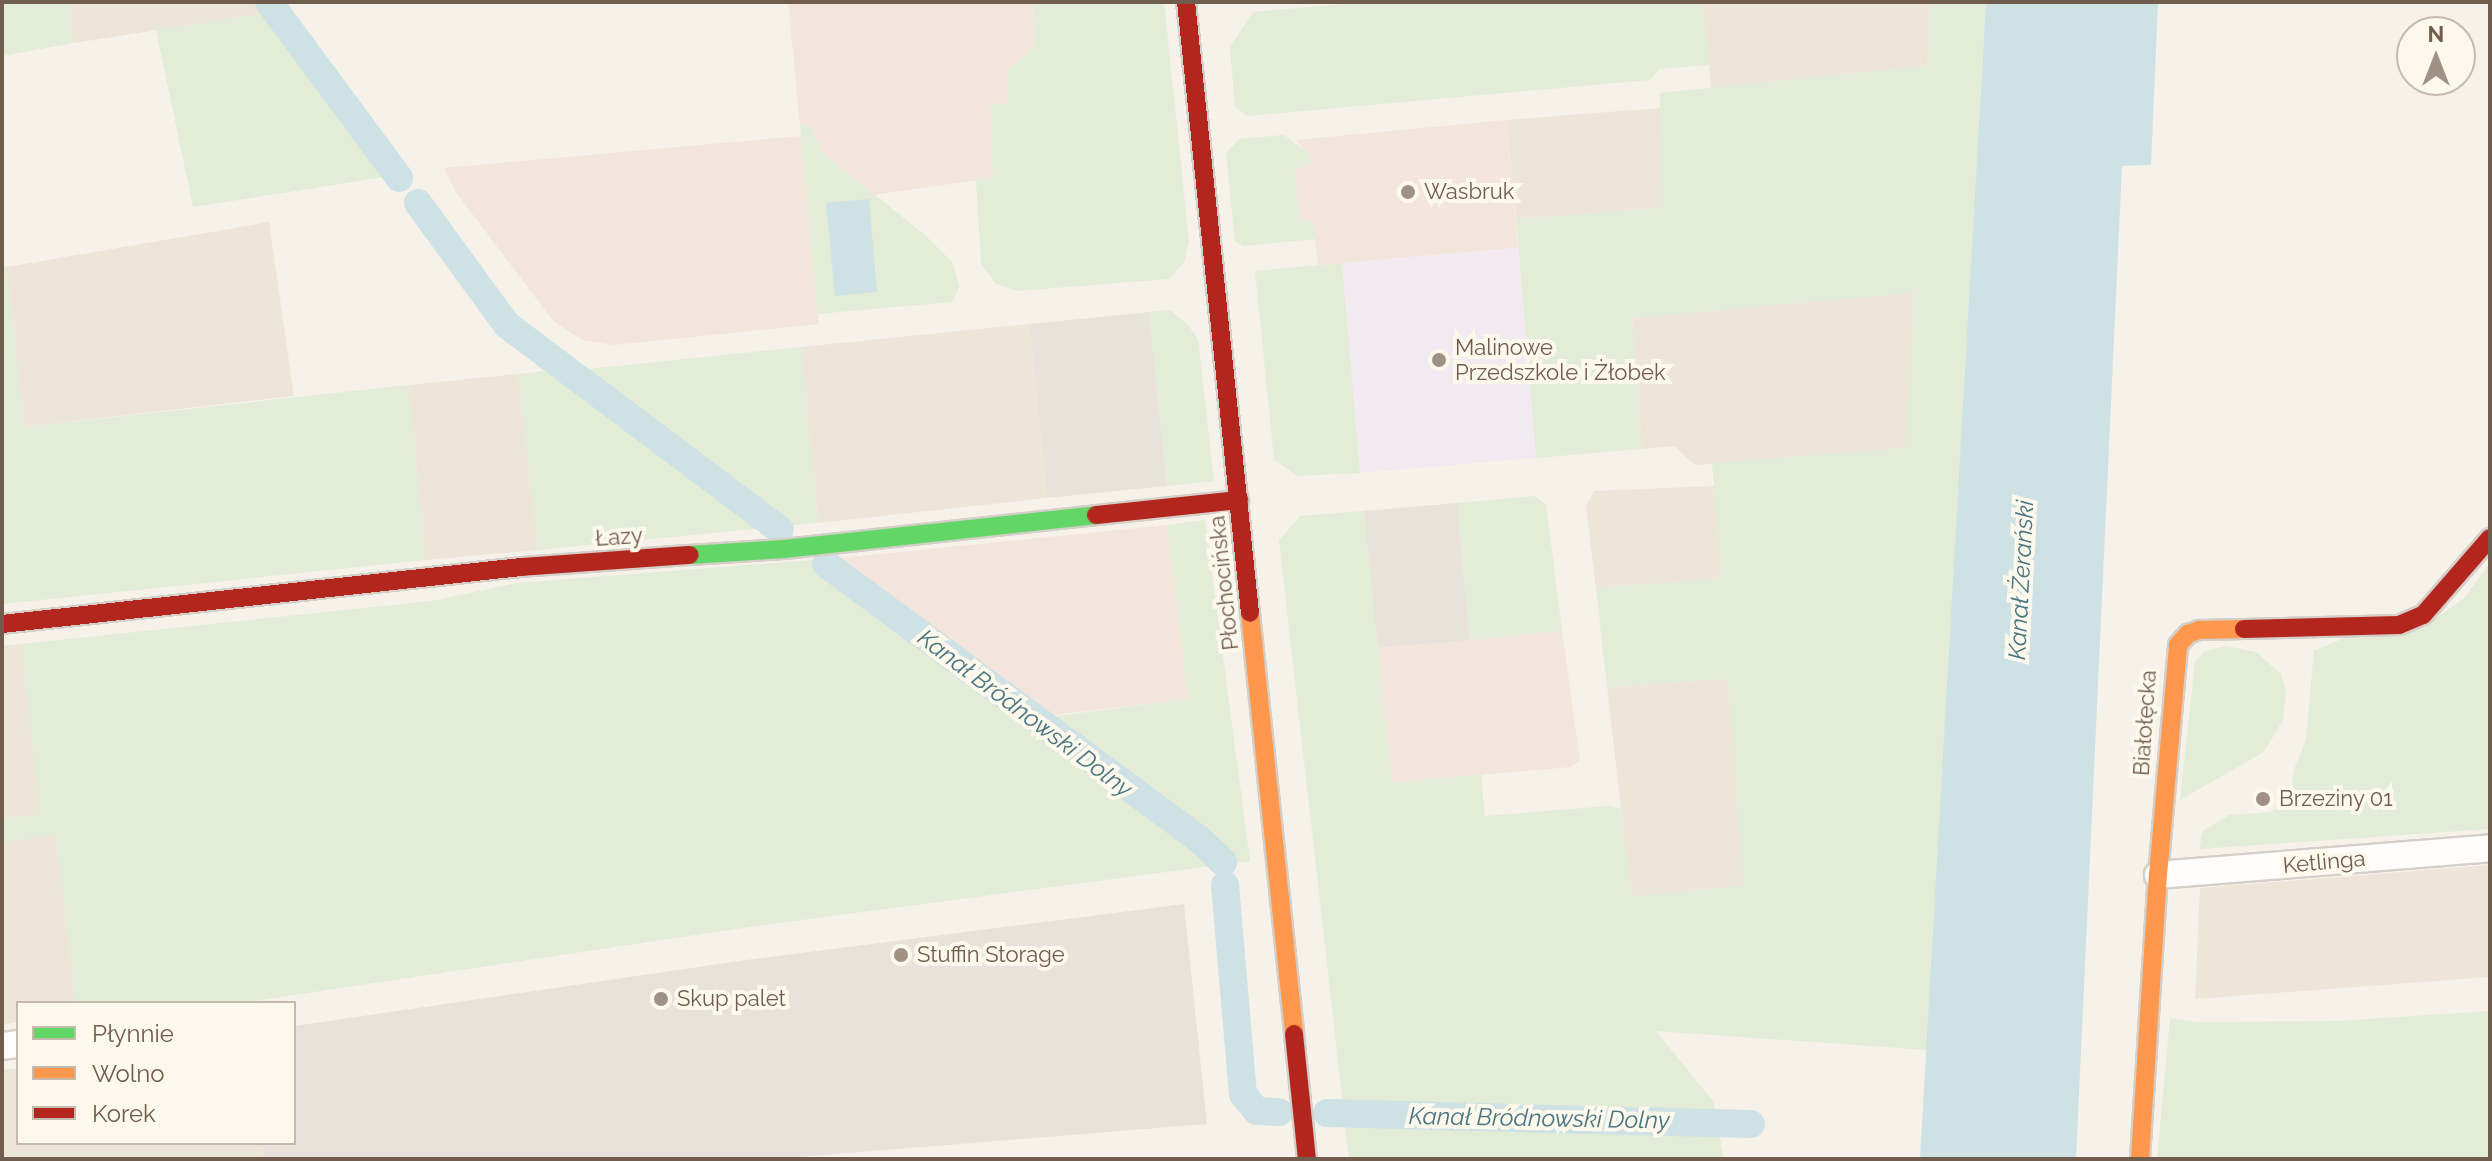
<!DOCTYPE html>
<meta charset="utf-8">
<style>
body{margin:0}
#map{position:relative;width:2492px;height:1161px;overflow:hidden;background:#f6f2ea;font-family:Raleway,sans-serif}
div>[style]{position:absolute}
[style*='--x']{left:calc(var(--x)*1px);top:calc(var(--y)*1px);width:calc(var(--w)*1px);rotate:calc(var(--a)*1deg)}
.residential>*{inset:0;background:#eee5d9}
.commercial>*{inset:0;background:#f3e5dc}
.industrial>*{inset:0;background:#e8e2db}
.education>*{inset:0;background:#f3eaf1}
.green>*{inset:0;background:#e2ecd6}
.water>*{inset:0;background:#cee1e4}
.canal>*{height:28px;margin:-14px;padding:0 14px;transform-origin:14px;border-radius:14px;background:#cee1e4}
.roads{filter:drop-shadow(2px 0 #d5cfc9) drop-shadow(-2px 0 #d5cfc9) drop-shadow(0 2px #d5cfc9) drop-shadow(0 -2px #d5cfc9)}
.street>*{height:26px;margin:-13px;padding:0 13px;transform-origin:13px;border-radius:13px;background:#fefdfc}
.fast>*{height:18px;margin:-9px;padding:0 9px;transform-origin:9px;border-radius:9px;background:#63d668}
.slow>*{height:18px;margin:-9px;padding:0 9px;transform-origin:9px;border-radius:9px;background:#ff974d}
.jam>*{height:18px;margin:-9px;padding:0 9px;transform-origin:9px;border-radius:9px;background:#b3261e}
.dots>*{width:22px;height:22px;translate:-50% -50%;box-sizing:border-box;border:4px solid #fdf8ec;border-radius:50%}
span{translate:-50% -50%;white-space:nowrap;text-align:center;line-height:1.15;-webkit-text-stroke:8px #fdf8ec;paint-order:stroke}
.poi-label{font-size:22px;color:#715d4d}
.left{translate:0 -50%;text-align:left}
.street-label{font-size:22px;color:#715d4d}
.water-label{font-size:24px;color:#497582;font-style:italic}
.frame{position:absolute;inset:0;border:4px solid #715d4d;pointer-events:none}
.legend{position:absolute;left:16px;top:1001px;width:280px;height:144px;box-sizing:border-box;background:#fdf8ec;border:2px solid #c5baac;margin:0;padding:10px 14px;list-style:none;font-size:24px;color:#715d4d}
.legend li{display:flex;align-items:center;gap:16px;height:40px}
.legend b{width:40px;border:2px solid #c5baac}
.north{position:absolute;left:2396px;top:16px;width:80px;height:80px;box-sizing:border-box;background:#fdf8ec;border:2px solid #c5baac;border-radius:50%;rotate:0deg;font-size:22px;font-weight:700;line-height:32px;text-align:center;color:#715d4d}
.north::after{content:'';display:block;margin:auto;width:28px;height:36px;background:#a09184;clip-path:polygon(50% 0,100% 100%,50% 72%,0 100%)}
</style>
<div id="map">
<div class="residential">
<i style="clip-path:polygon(68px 2px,258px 2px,267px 13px,74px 43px)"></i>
<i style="clip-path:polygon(1703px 2px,1931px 2px,1927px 66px,1711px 88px)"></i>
<i style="clip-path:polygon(1660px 108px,1662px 208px,1516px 219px,1506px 120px)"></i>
<i style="clip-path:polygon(269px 222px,294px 396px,24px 427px,7px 267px)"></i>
<i style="clip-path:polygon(1914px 292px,1906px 449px,1695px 465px,1674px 446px,1642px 449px,1632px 318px)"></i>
<i style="clip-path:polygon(1029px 324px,1047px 498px,818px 523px,801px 347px)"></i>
<i style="clip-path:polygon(518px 374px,538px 550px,426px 560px,408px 385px)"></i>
<i style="clip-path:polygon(1714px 486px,1721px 578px,1596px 588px,1586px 506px,1594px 491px)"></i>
<i style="clip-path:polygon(21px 644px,41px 814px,2px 819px,2px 646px)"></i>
<i style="clip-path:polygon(1728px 679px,1744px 886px,1631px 896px,1607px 687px)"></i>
<i style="clip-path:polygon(56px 834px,76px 1003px,18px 1003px,18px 1022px,2px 1025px,2px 842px)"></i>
<i style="clip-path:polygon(2490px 865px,2490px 977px,2195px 999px,2200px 888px)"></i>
<i style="clip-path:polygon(18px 1068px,18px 1143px,263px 1143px,264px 1159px,2px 1159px,2px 1070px)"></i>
</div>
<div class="commercial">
<i style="clip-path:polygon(788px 2px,1032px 2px,1035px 47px,1007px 71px,1007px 103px,990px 105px,993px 178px,873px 195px,821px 152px,810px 124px,800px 125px)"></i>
<i style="clip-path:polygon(1506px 120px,1518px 248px,1318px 265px,1313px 222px,1299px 219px,1295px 169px,1310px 163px,1307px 152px,1295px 140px)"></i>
<i style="clip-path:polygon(801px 136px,819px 324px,614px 345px,582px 340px,553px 321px,455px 191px,444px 168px)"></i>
<i style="clip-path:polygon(1167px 525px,1189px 699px,1045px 716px,830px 559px)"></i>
<i style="clip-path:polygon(1562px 631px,1580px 760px,1571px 767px,1391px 783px,1377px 648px)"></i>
</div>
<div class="industrial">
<i style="clip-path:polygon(1149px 312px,1167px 486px,1047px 498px,1029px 324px)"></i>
<i style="clip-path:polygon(1457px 503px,1470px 640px,1377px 648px,1364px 511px)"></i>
<i style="clip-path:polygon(1184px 904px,1207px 1124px,776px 1159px,264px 1159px,263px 1143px,294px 1143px,294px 1026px,746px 960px)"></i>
</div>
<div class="education">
<i style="clip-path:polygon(1518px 248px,1536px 458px,1360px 473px,1342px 263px)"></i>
</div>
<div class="green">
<i style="clip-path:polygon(2px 2px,68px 2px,74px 43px,2px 56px)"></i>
<i style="clip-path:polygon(1032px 2px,1164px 2px,1189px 241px,1184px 263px,1169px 279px,1017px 291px,995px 283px,981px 264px,976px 180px,993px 178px,990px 105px,1007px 103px,1007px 71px,1035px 47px)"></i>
<i style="clip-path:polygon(1365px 2px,1703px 2px,1709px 65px,1659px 69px,1650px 80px,1248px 116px,1235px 107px,1230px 47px,1253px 12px)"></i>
<i style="clip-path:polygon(1931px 2px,1986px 2px,1927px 1050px,1656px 1031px,1713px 1101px,1724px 1159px,1349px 1159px,1279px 540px,1300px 516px,1364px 511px,1392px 783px,1481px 774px,1485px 816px,1609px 806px,1621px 809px,1631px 896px,1743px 886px,1728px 679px,1607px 687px,1596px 588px,1721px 578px,1712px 463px,1905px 448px,1914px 293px,1632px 318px,1642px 449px,1536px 458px,1516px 219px,1661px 208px,1660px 93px,1927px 66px)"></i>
<i style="clip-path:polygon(273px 12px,391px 176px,193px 207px,156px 30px)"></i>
<i style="clip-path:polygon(810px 124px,821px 152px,924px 234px,953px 263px,959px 287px,952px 302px,817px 314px,800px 125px)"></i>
<i style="clip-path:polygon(1284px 135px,1307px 152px,1311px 163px,1295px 170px,1299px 219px,1313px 222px,1315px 239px,1244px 246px,1235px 242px,1226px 153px,1239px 139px)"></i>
<i style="clip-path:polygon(1342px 263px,1360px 473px,1298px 476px,1274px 460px,1255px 271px)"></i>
<i style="clip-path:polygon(2px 267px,7px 267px,24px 427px,408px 385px,426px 560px,2px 604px)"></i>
<i style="clip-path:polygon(1170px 310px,1188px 325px,1198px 339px,1214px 481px,1167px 486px,1149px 312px)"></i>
<i style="clip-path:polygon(801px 347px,818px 523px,783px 526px,579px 370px)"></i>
<i style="clip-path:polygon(555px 370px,574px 381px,765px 528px,538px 550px,518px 374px)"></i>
<i style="clip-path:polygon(1534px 496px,1546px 504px,1562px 631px,1470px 640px,1457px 503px)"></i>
<i style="clip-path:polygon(1205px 520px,1250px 861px,749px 927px,241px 1003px,76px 1003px,56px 835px,2px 842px,2px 819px,40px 814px,21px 644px,431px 601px,517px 583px,814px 560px,1025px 720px,1188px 699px,1167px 525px)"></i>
<i style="clip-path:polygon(2490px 563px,2490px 829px,2199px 849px,2203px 831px,2229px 815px,2271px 812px,2292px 798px,2293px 772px,2306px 740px,2314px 651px,2344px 638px,2421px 629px,2464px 598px)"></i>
<i style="clip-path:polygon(2226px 646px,2256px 652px,2281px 674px,2286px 690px,2283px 720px,2264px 752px,2180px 800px,2195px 661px,2204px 652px)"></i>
<i style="clip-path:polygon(2490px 1011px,2490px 1159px,2157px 1159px,2170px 1018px,2198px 1022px,2337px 1021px)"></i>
</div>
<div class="water">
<i style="clip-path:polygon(1986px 2px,2158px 2px,2151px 165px,2122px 166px,2076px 1159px,1920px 1159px)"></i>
<i style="clip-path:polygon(869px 199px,877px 292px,835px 296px,826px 203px)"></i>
</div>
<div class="canal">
<i style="--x:269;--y:2;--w:219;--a:53.5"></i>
<i style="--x:418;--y:203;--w:151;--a:53.9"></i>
<i style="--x:507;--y:325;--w:341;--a:36.9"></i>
<i style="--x:826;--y:564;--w:462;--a:36.4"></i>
<i style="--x:1198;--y:838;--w:35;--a:44"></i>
<i style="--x:1225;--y:885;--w:210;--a:85.1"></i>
<i style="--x:1243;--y:1094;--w:22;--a:51"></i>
<i style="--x:1257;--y:1111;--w:22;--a:3"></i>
<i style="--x:1327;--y:1113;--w:424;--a:1.5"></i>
</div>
<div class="roads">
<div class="street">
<i style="--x:2158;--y:875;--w:333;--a:-4.6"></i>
<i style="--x:2;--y:1046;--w:16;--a:-7"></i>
</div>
<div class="fast">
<i style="--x:690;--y:555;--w:94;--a:-3.7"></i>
<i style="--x:784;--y:549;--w:314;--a:-6.2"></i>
</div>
<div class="slow">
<i style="--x:1250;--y:613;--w:423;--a:84"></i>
<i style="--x:2140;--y:1159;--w:285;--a:-86.4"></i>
<i style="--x:2158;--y:875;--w:231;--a:-85"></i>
<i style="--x:2178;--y:645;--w:15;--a:-48"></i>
<i style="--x:2188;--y:634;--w:12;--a:-20"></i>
<i style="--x:2199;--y:630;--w:45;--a:-1.3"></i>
</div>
<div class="jam">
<i style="--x:1186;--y:2;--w:614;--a:84.02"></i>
<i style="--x:1096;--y:515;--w:144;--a:-6"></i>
<i style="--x:2;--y:624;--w:522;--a:-6.27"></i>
<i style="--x:521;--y:567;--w:169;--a:-4.1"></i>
<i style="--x:2244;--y:629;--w:155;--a:-1.5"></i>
<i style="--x:2399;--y:625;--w:26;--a:-23"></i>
<i style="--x:2423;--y:615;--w:102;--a:-49"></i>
<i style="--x:1294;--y:1034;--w:126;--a:84.1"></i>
</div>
</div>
<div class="dots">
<i style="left:1408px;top:192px;background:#a09184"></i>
<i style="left:1439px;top:360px;background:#a09184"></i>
<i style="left:2263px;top:799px;background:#a09184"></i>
<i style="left:901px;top:955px;background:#a09184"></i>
<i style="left:661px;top:999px;background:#a09184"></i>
</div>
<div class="poi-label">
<span class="left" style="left:1424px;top:192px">Wasbruk</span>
<span class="left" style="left:1455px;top:360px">Malinowe<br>Przedszkole i Żłobek</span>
<span class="left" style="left:2279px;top:799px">Brzeziny 01</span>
<span class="left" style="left:917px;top:955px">Stuffin Storage</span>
<span class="left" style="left:677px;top:999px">Skup palet</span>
</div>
<div class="street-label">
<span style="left:619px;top:537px;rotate:-4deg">Łazy</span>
<span style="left:1224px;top:583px;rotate:-96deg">Płochocińska</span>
<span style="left:2145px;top:723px;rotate:-86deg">Białołęcka</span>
<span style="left:2324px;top:862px;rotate:-5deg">Ketlinga</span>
</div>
<div class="water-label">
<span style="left:2021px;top:580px;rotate:-87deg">Kanał Żerański</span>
<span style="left:1025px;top:713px;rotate:37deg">Kanał Bródnowski Dolny</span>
<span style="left:1539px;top:1118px;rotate:1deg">Kanał Bródnowski Dolny</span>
</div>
<div class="frame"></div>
<ul class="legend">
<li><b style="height:10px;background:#63d668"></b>Płynnie</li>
<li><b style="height:10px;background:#ff974d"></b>Wolno</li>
<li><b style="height:10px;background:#b3261e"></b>Korek</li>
</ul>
<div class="north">N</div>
</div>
